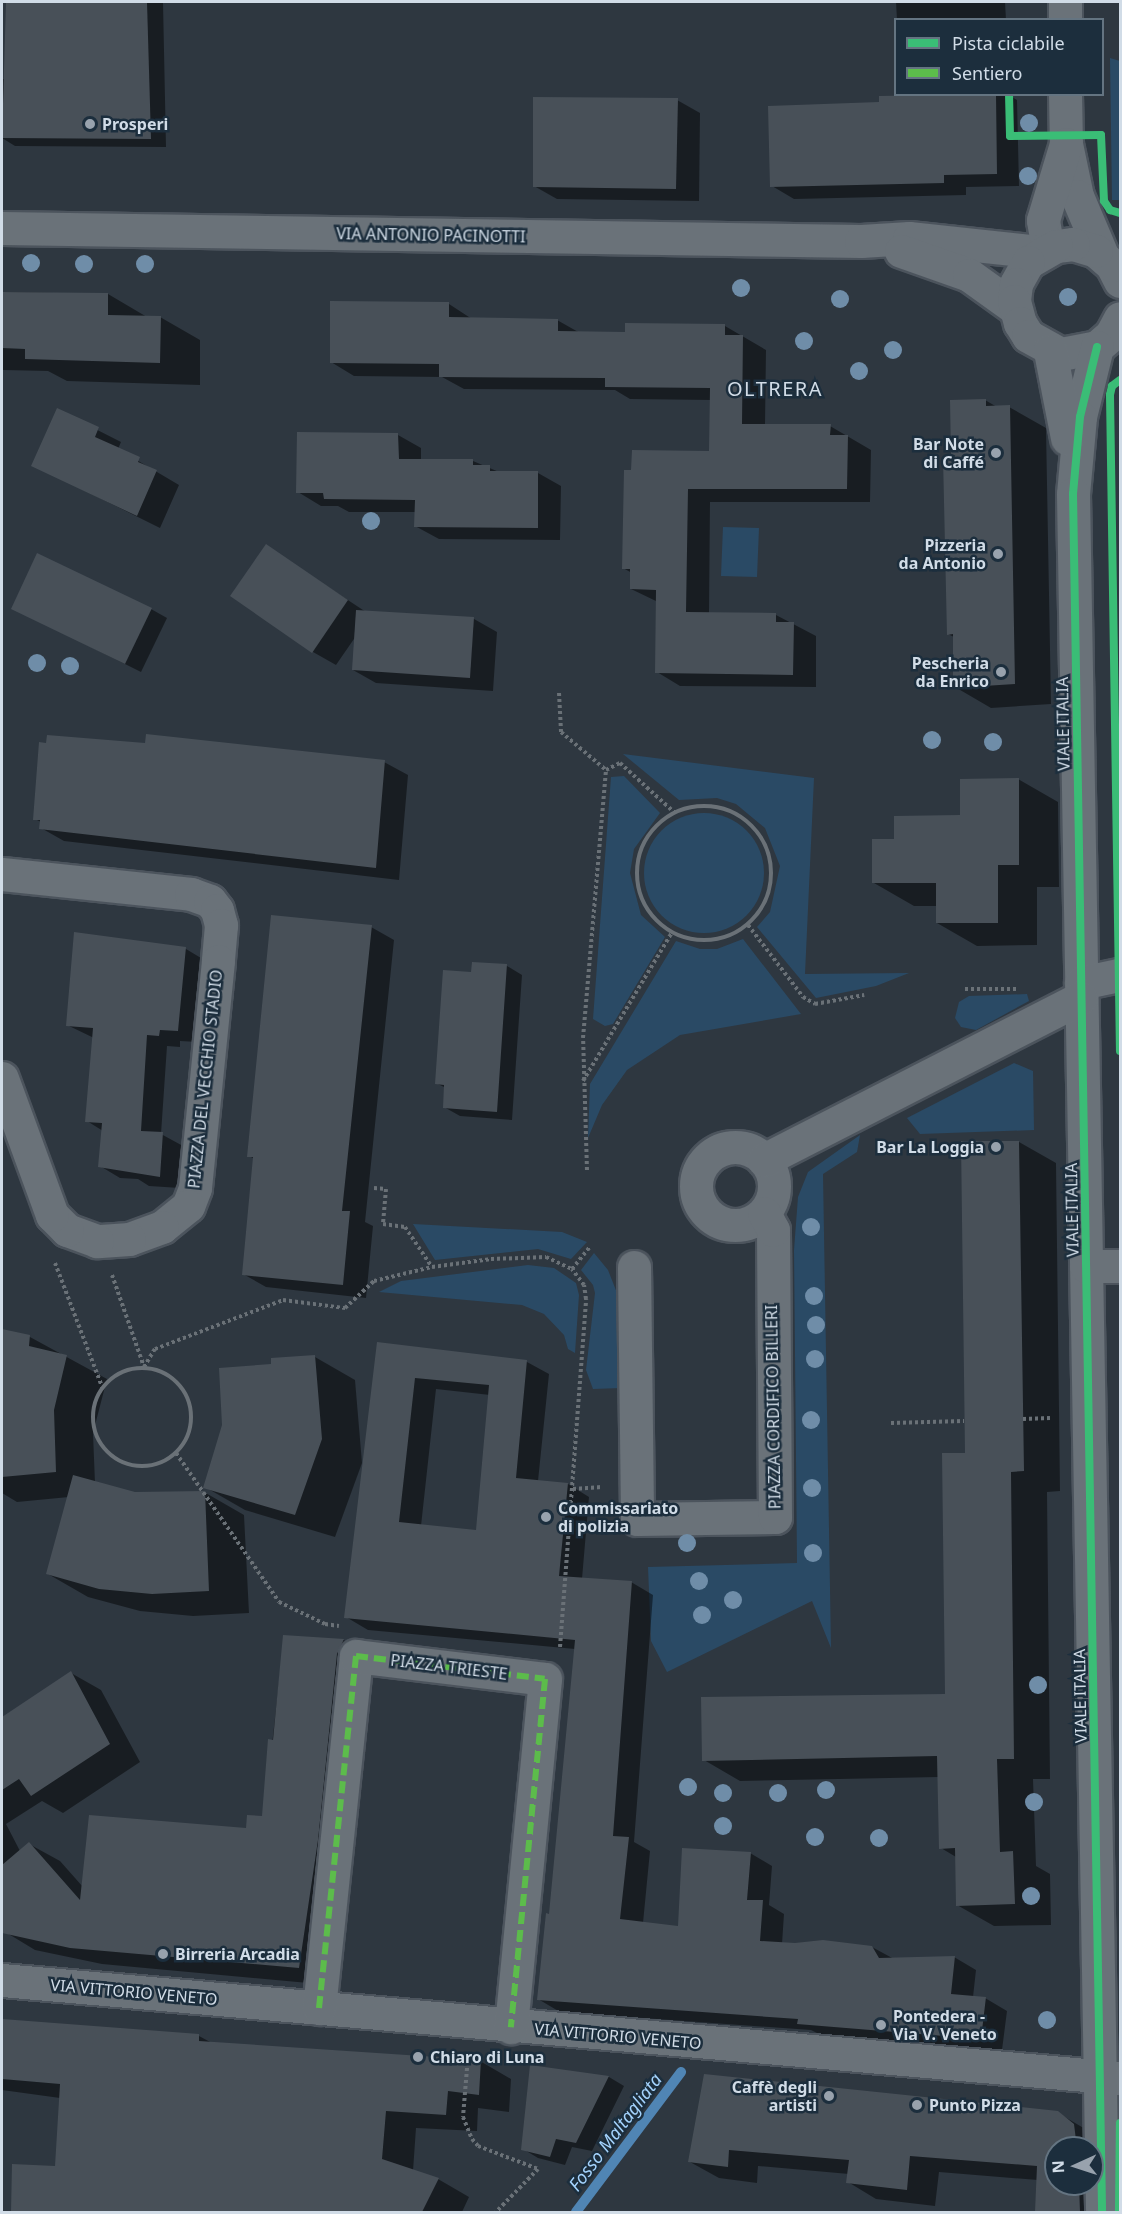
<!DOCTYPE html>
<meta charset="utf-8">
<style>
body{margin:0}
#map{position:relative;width:1122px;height:2214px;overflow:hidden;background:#2e3740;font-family:"Noto Sans",sans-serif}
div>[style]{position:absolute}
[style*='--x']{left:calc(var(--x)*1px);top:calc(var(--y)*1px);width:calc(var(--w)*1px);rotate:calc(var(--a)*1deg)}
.green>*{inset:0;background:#2a4a65}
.round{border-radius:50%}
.shadow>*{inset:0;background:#0007}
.stream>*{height:10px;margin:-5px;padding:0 5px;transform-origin:5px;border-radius:5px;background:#5085b4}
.building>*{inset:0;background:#485058}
.path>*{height:4px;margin-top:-2px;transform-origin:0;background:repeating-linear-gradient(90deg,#6a7177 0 3px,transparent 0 6px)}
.path>.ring{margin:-2px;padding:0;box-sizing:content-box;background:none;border:4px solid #6a7177;border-radius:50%}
.roads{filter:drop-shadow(2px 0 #4c545d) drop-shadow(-2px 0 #4c545d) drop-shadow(0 2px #4c545d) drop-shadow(0 -2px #4c545d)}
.minor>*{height:33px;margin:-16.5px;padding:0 16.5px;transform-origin:16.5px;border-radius:16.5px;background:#6a7279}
.minor>.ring{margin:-16.5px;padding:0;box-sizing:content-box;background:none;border:33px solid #6a7279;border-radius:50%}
.quiet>*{height:6px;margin-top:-3px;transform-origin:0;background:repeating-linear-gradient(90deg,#5cbc4b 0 12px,transparent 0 18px)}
.cycleway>*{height:8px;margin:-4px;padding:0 4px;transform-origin:4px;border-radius:4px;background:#3abd76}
.trees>*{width:18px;height:18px;margin:-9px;border-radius:50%;background:#6f8da8}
.dots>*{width:16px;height:16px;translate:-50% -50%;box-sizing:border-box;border:3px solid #1c2e3d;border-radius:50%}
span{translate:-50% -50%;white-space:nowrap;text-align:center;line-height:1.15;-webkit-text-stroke:5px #1c2e3d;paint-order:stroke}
.poi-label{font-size:16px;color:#d1dce7;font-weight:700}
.left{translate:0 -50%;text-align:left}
.right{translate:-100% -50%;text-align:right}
.street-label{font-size:16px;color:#d1dce7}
.water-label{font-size:18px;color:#a4d3fd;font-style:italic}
.quarter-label{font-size:20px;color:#d1dce7;letter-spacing:1.5px}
.frame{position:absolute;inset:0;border:3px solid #d1dce7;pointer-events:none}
.legend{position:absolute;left:894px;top:18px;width:210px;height:78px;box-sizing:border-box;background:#1c2e3d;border:2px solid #647481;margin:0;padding:8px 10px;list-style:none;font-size:18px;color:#d1dce7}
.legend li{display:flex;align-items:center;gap:12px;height:30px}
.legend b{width:30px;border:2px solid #647481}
.north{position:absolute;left:1044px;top:2136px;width:60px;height:60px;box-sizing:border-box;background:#1c2e3d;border:2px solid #647481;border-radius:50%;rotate:267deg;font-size:16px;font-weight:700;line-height:24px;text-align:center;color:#d1dce7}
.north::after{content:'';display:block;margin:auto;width:21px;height:27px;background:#98a2ad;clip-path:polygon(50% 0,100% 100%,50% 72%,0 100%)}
</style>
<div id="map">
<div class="green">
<i style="clip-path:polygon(1110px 58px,1120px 61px,1120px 200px,1112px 200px)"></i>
<i style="clip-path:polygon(723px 527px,759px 528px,757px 577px,721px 576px)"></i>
<i style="clip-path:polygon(623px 754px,814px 778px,805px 974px,909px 973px,876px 986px,816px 998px,757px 927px,770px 912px,780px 866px,765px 828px,736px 804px,717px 798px,679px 800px)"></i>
<i style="clip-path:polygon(624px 776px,660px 813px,634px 849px,630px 873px,641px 915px,665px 937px,613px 1024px,605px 1026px,593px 1019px,611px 777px)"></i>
<i class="round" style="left:644px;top:813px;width:120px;height:120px"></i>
<i style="clip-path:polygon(743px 939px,801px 1014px,680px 1035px,627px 1070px,602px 1105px,588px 1138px,590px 1084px,676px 941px,700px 949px,717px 949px)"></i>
<i style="clip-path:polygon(1027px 994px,1029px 1001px,976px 1030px,961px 1027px,955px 1018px,959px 1002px,969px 996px)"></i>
<i style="clip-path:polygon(1014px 1063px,1033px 1071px,1034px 1130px,920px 1134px,907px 1118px)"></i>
<i style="clip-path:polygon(860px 1135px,857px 1152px,823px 1174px,831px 1648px,812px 1601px,667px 1672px,651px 1641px,648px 1567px,797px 1563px,794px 1250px,798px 1197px,808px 1172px)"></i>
<i style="clip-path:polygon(413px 1224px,562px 1232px,587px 1242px,571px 1259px,538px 1249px,435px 1260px)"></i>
<i style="clip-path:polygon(594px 1253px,608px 1270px,619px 1298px,621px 1388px,593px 1389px,586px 1370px,595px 1293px,593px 1285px,581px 1270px)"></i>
<i style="clip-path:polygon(528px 1265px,554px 1268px,576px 1283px,579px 1295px,575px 1353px,568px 1349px,564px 1335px,544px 1314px,522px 1305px,379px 1292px,401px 1281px)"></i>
</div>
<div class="shadow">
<i style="clip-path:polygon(7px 2px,163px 2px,166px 147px,15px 146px,2px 138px,2px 79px,7px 79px)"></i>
<i style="clip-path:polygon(896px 2px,1005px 2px,1006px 20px,897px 20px)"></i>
<i style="clip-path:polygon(936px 94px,1007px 94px,1017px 100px,1019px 186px,966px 187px,966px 195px,794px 199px,772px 186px,881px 104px)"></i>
<i style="clip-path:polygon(677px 100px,700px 113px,699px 201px,557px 199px,534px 186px)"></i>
<i style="clip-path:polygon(2px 292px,108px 294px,147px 317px,160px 317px,200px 340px,200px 385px,67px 381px,48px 371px,3px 370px)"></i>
<i style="clip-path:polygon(332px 303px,449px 304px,472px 319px,557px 320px,580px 333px,626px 334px,725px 326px,766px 350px,765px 425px,830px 426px,871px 450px,870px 502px,710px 502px,709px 614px,776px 615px,816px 636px,816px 687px,680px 686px,657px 672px,658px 602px,631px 589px,632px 573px,623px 568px,710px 453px,712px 400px,630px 399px,615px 390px,464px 389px,442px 377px,354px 376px,331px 362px)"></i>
<i style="clip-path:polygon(985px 400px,997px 407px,1009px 407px,1046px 428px,1051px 704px,991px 708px,955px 687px,954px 637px,948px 634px,953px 458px)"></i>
<i style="clip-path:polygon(58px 410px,121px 442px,118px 449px,179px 485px,160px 528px,33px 465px)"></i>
<i style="clip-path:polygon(398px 435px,421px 448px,421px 460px,473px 461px,499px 472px,538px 473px,561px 486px,560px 540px,439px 539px,415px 526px,416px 512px,349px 512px,338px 506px,321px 506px,298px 492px)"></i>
<i style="clip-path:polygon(266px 546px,366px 612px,474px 619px,497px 632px,493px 691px,376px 683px,353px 670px,356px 636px,336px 665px,313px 652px)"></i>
<i style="clip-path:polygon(13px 608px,151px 609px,167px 618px,141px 672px)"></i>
<i style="clip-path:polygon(47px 744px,384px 762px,408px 775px,399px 880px,64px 841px,41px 828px,41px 822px,35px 819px)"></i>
<i style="clip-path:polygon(1018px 779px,1058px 802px,1059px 887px,1037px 887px,1037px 945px,977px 946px,937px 923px,937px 906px,914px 906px,874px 883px,895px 840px,961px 817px)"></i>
<i style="clip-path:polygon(371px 927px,394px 940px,365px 1222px,373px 1226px,366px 1298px,266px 1287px,243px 1274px,255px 1159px,249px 1156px)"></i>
<i style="clip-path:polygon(186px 949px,206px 961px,198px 1042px,180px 1041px,180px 1047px,167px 1046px,161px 1134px,183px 1146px,180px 1188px,149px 1186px,138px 1179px,120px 1178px,100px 1166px,103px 1131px,87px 1121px,94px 1038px,67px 1025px)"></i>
<i style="clip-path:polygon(507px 966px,522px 975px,512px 1120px,460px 1116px,444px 1107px,446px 1088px,436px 1083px,472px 973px)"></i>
<i style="clip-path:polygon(1019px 1142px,1056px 1163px,1060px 1491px,1047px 1492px,1050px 1779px,1033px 1779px,1036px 1866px,1050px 1874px,1051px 1925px,994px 1926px,957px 1905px,956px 1857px,941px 1848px,939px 1777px,740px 1781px,704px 1760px,947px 1696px,966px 1454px)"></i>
<i style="clip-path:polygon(2px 1331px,30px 1337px,107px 1379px,93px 1433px,95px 1483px,135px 1494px,204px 1492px,244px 1515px,249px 1613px,193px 1616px,140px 1611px,88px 1597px,48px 1574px,69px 1497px,17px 1502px,2px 1493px)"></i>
<i style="clip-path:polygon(evenodd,378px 1344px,527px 1362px,549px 1374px,538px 1481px,568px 1484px,589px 1497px,582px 1579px,631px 1582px,653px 1595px,634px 1842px,650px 1851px,643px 1923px,680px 1928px,750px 1853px,772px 1866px,769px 1905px,784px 1914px,782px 1944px,872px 1947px,894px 1959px,954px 1957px,976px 1970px,973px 1997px,985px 1998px,1007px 2011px,1002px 2050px,821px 2035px,811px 2030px,560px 2012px,538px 1999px,550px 1915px,575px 1649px,368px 1630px,346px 1617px,378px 1344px,436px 1389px,490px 1395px,477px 1532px,421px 1526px,436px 1389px)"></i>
<i style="clip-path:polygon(315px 1357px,355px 1380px,362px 1463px,335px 1537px,245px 1510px,205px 1487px,272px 1365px)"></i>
<i style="clip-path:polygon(284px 1637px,344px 1640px,374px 1658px,368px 1672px,330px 1985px,102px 1964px,35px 1950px,2px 1930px,2px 1719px,71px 1673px,101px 1690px,140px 1762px,63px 1813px,42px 1801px,6px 1824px,20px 1851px,29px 1844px,60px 1861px,83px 1887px,247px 1830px,264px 1817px)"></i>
<i style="clip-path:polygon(2px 2023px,199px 2036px,212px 2043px,480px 2061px,511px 2079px,509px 2112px,478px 2108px,477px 2131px,416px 2128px,413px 2171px,438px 2179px,469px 2197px,462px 2212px,13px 2212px,14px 2165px,56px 2167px,60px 2098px,2px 2090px)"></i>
<i style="clip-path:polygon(531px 2067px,609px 2077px,624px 2086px,592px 2151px,572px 2147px,565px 2165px,538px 2158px,523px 2149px)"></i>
<i style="clip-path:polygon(evenodd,705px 2076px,1058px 2113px,1087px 2130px,1109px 2212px,1036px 2212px,1038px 2180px,939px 2172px,935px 2206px,876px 2199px,848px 2182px,849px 2174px,758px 2166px,757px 2183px,719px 2178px,690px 2162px,705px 2076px,1056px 2148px,1092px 2148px,1092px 2184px,1056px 2184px,1056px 2148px)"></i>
</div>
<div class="stream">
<i style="--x:576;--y:2212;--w:175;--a:-53.1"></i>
</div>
<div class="building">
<i style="clip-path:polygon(6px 2px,147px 2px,151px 139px,2px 138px)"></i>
<i style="clip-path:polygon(996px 94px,997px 174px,944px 175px,944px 183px,770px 187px,768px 106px,879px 102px,879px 96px)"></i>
<i style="clip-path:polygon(533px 97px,678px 98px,676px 189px,533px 187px)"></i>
<i style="clip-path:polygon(2px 292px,108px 293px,108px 315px,161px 316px,160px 363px,25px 359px,25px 349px,2px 348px)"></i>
<i style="clip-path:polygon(330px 301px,449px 302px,449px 317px,558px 319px,558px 331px,625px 332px,625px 323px,725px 324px,725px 335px,743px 335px,742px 424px,831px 424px,830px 435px,848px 435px,847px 489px,688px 489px,686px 612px,776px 613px,776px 622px,794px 622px,793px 675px,655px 673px,656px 590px,630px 589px,630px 569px,622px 569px,624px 470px,631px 470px,632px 450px,709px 451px,710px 388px,605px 387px,605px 378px,439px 377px,439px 364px,330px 363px)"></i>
<i style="clip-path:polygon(986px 399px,986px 406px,1010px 405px,1015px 684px,953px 688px,953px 634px,947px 635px,943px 457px,951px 457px,950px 400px)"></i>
<i style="clip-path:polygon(57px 408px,99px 427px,95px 437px,140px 457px,138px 462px,157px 470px,137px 516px,31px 466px)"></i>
<i style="clip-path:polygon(297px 432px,398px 433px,399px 459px,473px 459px,473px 465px,490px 465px,490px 471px,538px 471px,538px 528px,414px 527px,415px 500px,324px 499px,323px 493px,296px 493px)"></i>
<i style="clip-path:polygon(266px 544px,348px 600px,312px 653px,230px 596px)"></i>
<i style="clip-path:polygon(37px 553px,152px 608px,125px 664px,11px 609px)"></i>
<i style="clip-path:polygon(356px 610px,474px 617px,470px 678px,352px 670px)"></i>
<i style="clip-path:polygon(146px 734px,385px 760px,376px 868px,39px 829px,40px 820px,33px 820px,39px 742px,46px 743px,47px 735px,145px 743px)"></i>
<i style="clip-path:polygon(1019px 778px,1019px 865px,998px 865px,998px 923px,936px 923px,936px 883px,872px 883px,872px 839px,894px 839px,894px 816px,960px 815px,960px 779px)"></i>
<i style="clip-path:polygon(271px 915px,372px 925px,342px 1211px,350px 1211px,343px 1285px,242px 1275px,253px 1157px,247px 1157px)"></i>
<i style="clip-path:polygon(74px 932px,186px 947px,178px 1031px,160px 1030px,159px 1036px,147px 1035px,141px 1131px,163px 1132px,160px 1177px,98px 1167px,102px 1123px,85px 1122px,93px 1028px,66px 1026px)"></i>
<i style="clip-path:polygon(472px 962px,507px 964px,497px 1112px,443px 1108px,444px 1085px,435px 1084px,443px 970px,471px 972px)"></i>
<i style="clip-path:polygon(961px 1141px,1019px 1141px,1024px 1471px,1011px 1472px,1014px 1759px,997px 1759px,1000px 1852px,1013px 1851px,1015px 1904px,956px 1906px,955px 1848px,939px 1849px,937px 1756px,702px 1761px,701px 1697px,945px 1694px,942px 1453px,965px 1453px)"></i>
<i style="clip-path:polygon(2px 1329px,30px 1335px,29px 1346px,67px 1355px,54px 1410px,56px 1472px,2px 1477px)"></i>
<i style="clip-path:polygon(evenodd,377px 1342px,527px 1360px,516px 1478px,568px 1483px,559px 1576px,632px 1581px,613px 1836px,629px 1837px,620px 1919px,678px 1926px,682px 1848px,751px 1852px,747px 1900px,763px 1900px,760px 1941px,795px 1943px,823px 1940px,872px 1946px,879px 1958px,955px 1956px,951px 1994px,986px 1997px,981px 2039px,797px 2024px,798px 2019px,537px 2000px,546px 1913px,549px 1914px,575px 1640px,344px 1618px,377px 1342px,415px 1378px,489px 1385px,476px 1530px,399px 1522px,415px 1378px)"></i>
<i style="clip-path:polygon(315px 1355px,322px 1439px,295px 1515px,203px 1488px,222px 1425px,219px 1368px,271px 1364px,271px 1358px)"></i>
<i style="clip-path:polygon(73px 1475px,135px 1492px,205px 1491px,209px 1591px,152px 1594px,99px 1589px,46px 1574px)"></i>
<i style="clip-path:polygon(283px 1635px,344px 1639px,337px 1654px,318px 1840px,299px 1968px,70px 1948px,2px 1933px,2px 1865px,29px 1842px,80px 1900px,89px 1815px,246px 1828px,247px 1815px,262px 1816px,268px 1739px,273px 1740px)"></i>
<i style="clip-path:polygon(71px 1671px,110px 1744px,31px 1796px,19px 1779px,2px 1790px,2px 1717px)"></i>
<i style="clip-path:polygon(2px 2019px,199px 2034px,199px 2041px,481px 2060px,479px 2095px,448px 2091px,446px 2115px,386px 2111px,382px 2159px,439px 2178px,422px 2212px,11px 2212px,12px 2164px,55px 2166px,60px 2084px,2px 2079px)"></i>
<i style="clip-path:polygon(530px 2065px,609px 2076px,576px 2143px,556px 2139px,550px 2157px,521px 2150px)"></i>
<i style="clip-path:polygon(704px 2074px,1058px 2111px,1074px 2124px,1077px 2148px,1056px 2148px,1056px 2184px,1079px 2184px,1080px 2212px,1035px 2212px,1037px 2166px,910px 2156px,907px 2190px,846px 2183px,849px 2160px,729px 2150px,728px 2167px,688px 2162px)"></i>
</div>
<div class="path">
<i style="--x:559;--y:693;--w:39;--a:87"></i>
<i style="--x:561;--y:732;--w:59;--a:40.2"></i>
<i class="ring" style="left:637px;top:806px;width:130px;height:130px"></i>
<i style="--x:748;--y:925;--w:91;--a:52.6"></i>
<i style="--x:803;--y:997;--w:14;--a:30"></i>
<i style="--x:815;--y:1004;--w:50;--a:-10.4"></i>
<i style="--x:965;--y:989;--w:54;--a:0"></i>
<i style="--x:583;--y:1081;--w:174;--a:-59.1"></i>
<i style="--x:587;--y:1170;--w:132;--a:-91.7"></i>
<i style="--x:583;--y:1038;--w:269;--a:-85.1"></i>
<i style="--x:606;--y:770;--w:16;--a:-27"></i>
<i style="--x:620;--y:763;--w:74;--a:42.3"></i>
<i style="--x:374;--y:1188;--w:12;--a:5"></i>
<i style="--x:386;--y:1189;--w:35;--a:95"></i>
<i style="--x:383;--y:1224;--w:22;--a:8"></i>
<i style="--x:405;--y:1227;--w:48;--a:56"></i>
<i style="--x:55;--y:1263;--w:133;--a:69.2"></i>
<i style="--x:112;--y:1275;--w:97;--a:70.8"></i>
<i style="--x:144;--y:1367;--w:21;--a:-59"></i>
<i style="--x:155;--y:1349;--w:137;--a:-20.9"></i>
<i style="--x:283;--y:1300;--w:63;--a:7.4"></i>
<i style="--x:345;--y:1308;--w:40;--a:-43"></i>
<i style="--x:374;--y:1281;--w:60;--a:-13.6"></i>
<i style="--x:432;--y:1267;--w:60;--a:-7.7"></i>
<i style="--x:491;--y:1259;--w:55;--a:-2.1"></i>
<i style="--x:546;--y:1257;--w:29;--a:25"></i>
<i style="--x:572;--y:1269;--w:28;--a:-51"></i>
<i class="ring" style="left:93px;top:1368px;width:94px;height:94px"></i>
<i style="--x:1023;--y:1419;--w:27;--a:-2"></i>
<i style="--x:891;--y:1423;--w:73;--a:-1.6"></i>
<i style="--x:176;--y:1453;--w:181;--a:55.3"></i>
<i style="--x:279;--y:1602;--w:51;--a:25.6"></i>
<i style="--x:325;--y:1624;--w:14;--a:8"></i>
<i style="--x:573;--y:1489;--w:29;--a:-4"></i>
<i style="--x:560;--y:1647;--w:349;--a:-85.7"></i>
<i style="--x:586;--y:1299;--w:14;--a:-98"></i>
<i style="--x:584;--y:1285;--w:20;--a:-127"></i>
<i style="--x:468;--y:2056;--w:61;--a:94.7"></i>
<i style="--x:463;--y:2117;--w:24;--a:68"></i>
<i style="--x:472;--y:2139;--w:9;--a:49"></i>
<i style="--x:478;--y:2146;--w:64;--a:21"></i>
<i style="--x:538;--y:2169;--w:60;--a:134.3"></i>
</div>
<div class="roads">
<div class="minor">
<i style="--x:1065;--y:2;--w:18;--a:90"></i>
<i style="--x:1065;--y:94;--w:50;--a:88.9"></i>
<i style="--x:1066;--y:144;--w:53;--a:78.1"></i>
<i style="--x:1077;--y:196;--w:64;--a:67"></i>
<i style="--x:2;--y:228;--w:859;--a:0.87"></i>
<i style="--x:861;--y:241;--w:48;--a:-3.6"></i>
<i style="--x:909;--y:238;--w:133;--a:6.1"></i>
<i style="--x:1048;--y:249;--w:29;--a:-100"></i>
<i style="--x:1043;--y:220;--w:79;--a:-73.2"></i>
<i style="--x:901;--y:251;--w:72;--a:19.4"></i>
<i style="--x:969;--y:275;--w:57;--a:35.7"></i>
<i style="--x:1120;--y:281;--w:18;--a:-117"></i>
<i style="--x:1112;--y:265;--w:21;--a:-139"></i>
<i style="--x:1096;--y:251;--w:24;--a:-163"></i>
<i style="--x:1073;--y:244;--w:17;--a:173"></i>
<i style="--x:1056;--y:246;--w:32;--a:150"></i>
<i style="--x:1028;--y:262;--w:25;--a:119"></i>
<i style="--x:1016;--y:284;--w:17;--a:97"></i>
<i style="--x:1014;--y:301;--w:23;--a:75"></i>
<i style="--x:1020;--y:323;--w:15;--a:58"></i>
<i style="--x:1028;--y:336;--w:38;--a:29"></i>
<i style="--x:1061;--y:354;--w:37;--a:-11"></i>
<i style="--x:1097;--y:347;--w:18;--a:-41"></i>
<i style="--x:1111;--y:335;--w:19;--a:-62"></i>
<i style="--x:1097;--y:347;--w:72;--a:103.7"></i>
<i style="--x:1080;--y:417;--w:77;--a:95.2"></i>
<i style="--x:1073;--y:494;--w:1718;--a:89.03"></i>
<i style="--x:1050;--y:351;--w:89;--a:78.9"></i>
<i style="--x:2;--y:874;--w:190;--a:6"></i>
<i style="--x:191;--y:894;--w:20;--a:20"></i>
<i style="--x:210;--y:901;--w:11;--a:52"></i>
<i style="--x:217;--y:910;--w:16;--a:75"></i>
<i style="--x:221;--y:925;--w:36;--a:95"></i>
<i style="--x:218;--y:961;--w:228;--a:95.8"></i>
<i style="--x:195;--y:1188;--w:19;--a:111"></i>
<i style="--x:188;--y:1206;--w:33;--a:141"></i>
<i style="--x:162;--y:1227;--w:35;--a:160"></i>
<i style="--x:129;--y:1239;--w:32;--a:176"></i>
<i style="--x:97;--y:1241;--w:32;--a:-160"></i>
<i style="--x:67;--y:1230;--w:21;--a:-135"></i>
<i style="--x:52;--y:1215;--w:146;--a:-110.1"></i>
<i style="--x:1081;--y:983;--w:40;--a:-12"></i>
<i class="ring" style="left:696px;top:1147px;width:45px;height:45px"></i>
<i style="--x:764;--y:1160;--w:356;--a:-27.1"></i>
<i style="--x:1086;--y:1266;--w:34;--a:0"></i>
<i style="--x:634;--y:1267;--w:252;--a:89.3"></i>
<i style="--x:637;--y:1519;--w:138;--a:-0.8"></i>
<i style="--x:775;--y:1517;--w:287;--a:-90.4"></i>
<i style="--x:773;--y:1230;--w:19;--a:-118"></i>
<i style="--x:2;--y:1980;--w:1121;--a:5.01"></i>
<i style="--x:319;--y:2008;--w:354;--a:-84"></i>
<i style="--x:356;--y:1656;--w:190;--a:6.9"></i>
<i style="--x:545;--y:1679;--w:350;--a:95.6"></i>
</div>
</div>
<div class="quiet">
<i style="--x:319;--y:2008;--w:354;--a:-84"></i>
<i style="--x:356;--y:1656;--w:190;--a:6.9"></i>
<i style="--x:545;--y:1679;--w:350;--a:95.6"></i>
</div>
<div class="cycleway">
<i style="--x:1009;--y:94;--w:42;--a:88.6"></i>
<i style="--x:1010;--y:136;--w:91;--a:-0.6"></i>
<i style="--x:1101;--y:135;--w:66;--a:87.4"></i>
<i style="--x:1104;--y:201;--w:11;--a:56"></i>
<i style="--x:1110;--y:210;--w:10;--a:17"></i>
<i style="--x:1097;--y:347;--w:72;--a:103.7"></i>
<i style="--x:1080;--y:417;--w:77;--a:95.2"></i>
<i style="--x:1073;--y:494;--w:1718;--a:89.03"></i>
<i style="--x:1120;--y:380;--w:10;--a:143"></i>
<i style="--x:1112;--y:386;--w:9;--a:103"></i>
<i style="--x:1110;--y:395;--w:656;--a:89.13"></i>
<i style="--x:1119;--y:2212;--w:89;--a:-89.4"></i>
</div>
<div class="trees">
<i style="left:1029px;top:123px"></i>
<i style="left:1028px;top:176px"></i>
<i style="left:31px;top:263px"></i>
<i style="left:84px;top:264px"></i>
<i style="left:145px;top:264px"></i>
<i style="left:741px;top:288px"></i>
<i style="left:1068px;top:297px"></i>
<i style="left:840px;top:299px"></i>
<i style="left:804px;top:341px"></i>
<i style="left:893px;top:350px"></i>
<i style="left:859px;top:371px"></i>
<i style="left:371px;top:521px"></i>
<i style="left:37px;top:663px"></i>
<i style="left:70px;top:666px"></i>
<i style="left:932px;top:740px"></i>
<i style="left:993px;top:742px"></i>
<i style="left:811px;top:1227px"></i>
<i style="left:814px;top:1296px"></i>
<i style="left:816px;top:1325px"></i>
<i style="left:815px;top:1359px"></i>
<i style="left:811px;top:1420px"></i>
<i style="left:812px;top:1488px"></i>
<i style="left:687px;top:1543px"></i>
<i style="left:813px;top:1553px"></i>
<i style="left:699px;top:1581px"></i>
<i style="left:733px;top:1600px"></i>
<i style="left:702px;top:1615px"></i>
<i style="left:1038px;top:1685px"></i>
<i style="left:688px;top:1787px"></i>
<i style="left:826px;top:1790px"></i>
<i style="left:723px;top:1793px"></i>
<i style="left:778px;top:1793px"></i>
<i style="left:1034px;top:1802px"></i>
<i style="left:723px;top:1826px"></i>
<i style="left:815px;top:1837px"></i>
<i style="left:879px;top:1838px"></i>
<i style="left:1031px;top:1896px"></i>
<i style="left:1047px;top:2020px"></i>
</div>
<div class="dots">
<i style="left:90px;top:124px;background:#98a2ad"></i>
<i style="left:996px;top:453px;background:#98a2ad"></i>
<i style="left:998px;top:554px;background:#98a2ad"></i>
<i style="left:1001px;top:672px;background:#98a2ad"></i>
<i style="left:996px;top:1147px;background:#98a2ad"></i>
<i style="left:546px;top:1517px;background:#98a2ad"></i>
<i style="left:163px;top:1954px;background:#98a2ad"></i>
<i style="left:881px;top:2025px;background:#98a2ad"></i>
<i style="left:418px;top:2057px;background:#98a2ad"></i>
<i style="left:829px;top:2096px;background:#98a2ad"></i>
<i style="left:917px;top:2105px;background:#98a2ad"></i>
</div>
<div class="poi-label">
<span class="left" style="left:102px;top:124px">Prosperi</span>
<span class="right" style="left:984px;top:453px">Bar Note<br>di Caffé</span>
<span class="right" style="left:986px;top:554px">Pizzeria<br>da Antonio</span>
<span class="right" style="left:989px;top:672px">Pescheria<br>da Enrico</span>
<span class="right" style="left:984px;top:1147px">Bar La Loggia</span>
<span class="left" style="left:558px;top:1517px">Commissariato<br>di polizia</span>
<span class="left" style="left:175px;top:1954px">Birreria Arcadia</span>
<span class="left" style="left:893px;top:2025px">Pontedera -<br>Via V. Veneto</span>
<span class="left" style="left:430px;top:2057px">Chiaro di Luna</span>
<span class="right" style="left:817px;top:2096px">Caffè degli<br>artisti</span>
<span class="left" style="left:929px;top:2105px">Punto Pizza</span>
</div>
<div class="street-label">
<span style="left:431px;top:235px;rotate:1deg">VIA ANTONIO PACINOTTI</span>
<span style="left:1063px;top:724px;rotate:-91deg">VIALE ITALIA</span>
<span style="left:205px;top:1079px;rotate:-84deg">PIAZZA DEL VECCHIO STADIO</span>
<span style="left:1072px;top:1210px;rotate:-91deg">VIALE ITALIA</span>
<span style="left:773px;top:1407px;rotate:-91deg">PIAZZA CORDIFICO BILLERI</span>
<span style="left:449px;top:1667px;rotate:7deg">PIAZZA TRIESTE</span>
<span style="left:1080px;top:1696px;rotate:-91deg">VIALE ITALIA</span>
<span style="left:134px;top:1992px;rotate:5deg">VIA VITTORIO VENETO</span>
<span style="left:618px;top:2036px;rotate:5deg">VIA VITTORIO VENETO</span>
</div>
<div class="water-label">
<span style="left:615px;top:2132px;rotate:-53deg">Fosso Maltagliata</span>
</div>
<div class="quarter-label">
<span style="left:775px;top:388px">OLTRERA</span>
</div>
<div class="frame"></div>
<ul class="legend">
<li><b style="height:8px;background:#3abd76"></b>Pista ciclabile</li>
<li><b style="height:8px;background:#5cbc4b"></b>Sentiero</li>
</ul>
<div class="north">N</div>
</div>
